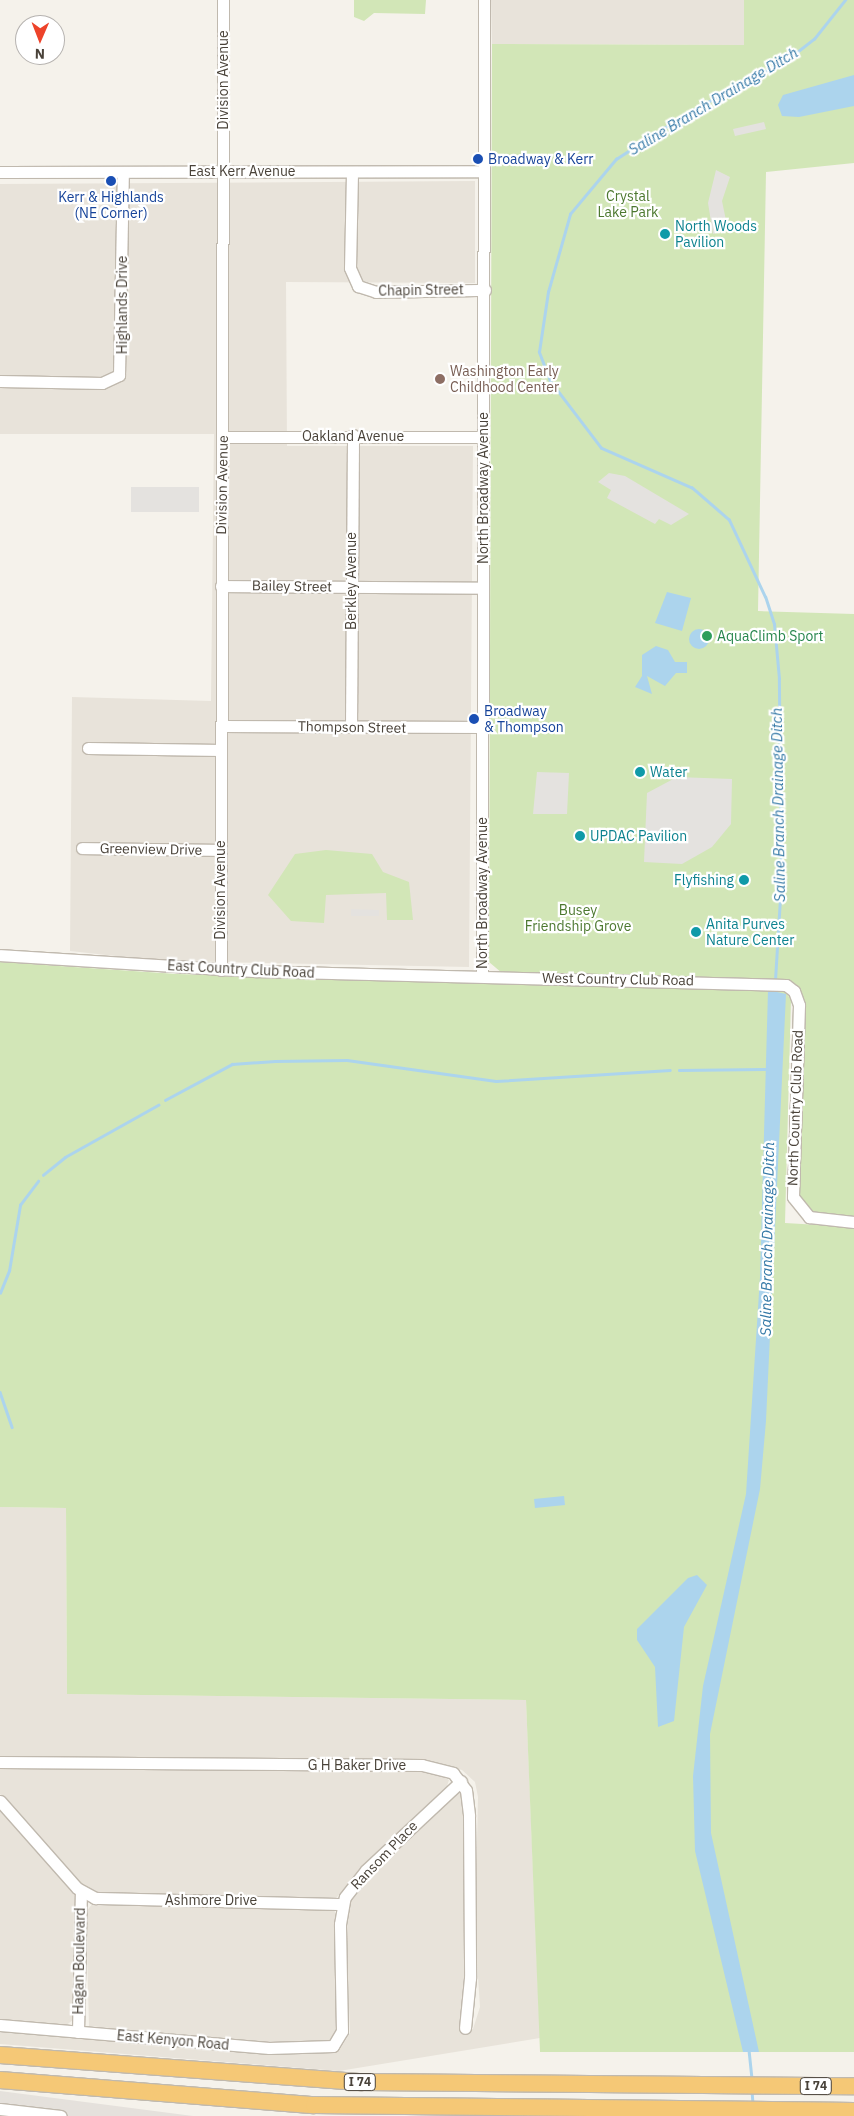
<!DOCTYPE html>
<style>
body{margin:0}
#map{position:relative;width:854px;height:2116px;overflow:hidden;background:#f5f2eb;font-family:"IBM Plex Sans",sans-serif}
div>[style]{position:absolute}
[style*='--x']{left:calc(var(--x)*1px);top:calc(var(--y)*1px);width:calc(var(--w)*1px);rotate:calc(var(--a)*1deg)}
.residential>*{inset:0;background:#e8e3da}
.industrial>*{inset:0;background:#e5e1dc}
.green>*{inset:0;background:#d2e6b7}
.parking>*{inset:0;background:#e4e2df}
.water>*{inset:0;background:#acd4ed}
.round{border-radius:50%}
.stream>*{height:2.5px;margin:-1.25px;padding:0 1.25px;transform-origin:1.25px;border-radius:1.25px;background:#acd4ed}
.roads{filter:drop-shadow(1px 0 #c0b9ae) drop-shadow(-1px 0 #c0b9ae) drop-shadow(0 1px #c0b9ae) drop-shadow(0 -1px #c0b9ae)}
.minor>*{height:11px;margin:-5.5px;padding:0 5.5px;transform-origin:5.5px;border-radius:5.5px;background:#fff}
.highway>*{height:16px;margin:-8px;padding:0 8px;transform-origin:8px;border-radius:8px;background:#f5c876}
.dots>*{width:14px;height:14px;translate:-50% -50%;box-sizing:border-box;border:2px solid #fff;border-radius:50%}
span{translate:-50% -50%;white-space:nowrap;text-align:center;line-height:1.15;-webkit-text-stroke:4.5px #fff;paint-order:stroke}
.shield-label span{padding:1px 4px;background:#fff;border:1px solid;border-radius:4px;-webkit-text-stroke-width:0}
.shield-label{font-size:12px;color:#494239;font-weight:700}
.street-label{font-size:14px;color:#494239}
.transit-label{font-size:14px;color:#164399}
.left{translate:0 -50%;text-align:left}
.park-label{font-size:14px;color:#4c782f}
.culture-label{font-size:14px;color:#0d838f}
.right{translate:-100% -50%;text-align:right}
.education-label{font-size:14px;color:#785e54}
.leisure-label{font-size:14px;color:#27864d}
.water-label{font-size:15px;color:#367aa7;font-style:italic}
.north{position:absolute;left:15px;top:15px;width:50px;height:50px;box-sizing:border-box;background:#fff;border:1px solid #b6b3b0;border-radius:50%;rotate:181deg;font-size:14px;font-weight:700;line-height:20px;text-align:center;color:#494239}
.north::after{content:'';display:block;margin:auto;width:18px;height:22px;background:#ed432a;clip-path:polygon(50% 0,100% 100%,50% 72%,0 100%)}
</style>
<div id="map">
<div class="residential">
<i style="clip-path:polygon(491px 0,744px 0,744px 45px,492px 44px)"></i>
<i style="clip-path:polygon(475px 181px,475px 283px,286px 282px,287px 446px,473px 446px,469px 967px,161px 961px,70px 951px,72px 697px,211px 701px,214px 434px,0 434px,0 184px)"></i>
<i style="clip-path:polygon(0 1507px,66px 1508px,67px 1694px,526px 1700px,540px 2038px,339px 2071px,0 2044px,0 2030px,289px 2055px,339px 2051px,350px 2033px,345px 1905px,368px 1875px,455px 1791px,461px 1790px,464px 1793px,469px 1977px,461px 2030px,473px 2029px,480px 2007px,475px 1930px,478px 1797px,475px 1782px,462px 1770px,439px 1763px,0 1759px)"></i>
<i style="clip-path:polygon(0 1766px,431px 1770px,449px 1780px,446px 1789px,336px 1898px,100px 1894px,76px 1881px,0 1794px)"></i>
<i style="clip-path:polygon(0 1807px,76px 1893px,73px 2020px,65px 2026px,0 2020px)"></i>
<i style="clip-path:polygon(93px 1903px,333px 1908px,338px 1918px,340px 2025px,334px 2041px,271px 2044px,89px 2026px,86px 1912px)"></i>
</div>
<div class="industrial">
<i style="clip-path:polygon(0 2091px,193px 2116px,0 2116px)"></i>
</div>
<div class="green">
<i style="clip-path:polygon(354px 0,426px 0,425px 14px,374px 13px,364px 21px,354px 17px)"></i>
<i style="clip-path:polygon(744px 0,854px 0,854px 163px,766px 172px,758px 611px,854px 614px,854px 1222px,833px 1221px,796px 1206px,794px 991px,677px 977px,502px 973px,489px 962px,492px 44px,744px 45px)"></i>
<i style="clip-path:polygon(326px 850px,372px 854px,383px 872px,409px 882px,413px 920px,387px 920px,386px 893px,326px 895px,324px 923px,291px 921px,268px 895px,295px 854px)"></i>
<i style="clip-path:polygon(0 962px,177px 974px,784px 991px,791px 999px,785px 1223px,854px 1227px,854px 2052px,540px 2052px,526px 1700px,67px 1694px,66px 1508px,0 1507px)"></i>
</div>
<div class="parking">
<i style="clip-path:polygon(764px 122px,766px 129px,735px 136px,733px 129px)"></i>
<i style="clip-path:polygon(716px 170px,730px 177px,722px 201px,728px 230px,713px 234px,708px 203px)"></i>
<i style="clip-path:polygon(609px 473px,625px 476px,689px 514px,671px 525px,659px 519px,655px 524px,607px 498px,611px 490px,598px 482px)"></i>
<i style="clip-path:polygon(131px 487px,199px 487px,199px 512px,131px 512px)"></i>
<i style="clip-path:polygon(537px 772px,569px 773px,567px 814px,533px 814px)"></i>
<i style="clip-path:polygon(677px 777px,732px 779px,731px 824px,712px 847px,682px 864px,644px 862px,647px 793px)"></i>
<i style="clip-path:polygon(351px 909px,379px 910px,379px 916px,351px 916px)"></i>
</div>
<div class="water">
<i style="clip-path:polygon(854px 75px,854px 106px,799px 117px,782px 116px,778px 105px,783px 95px)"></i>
<i style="clip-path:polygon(667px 592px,691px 598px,682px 631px,655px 623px)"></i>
<i class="round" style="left:689px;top:629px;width:20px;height:20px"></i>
<i style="clip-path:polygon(656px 646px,668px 650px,675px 662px,687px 662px,687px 673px,676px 673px,665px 686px,647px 676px,652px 694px,635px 687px,642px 676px,642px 655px)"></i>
<i style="clip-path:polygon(768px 990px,786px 994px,766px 1421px,760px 1489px,710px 1734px,711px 1833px,759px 2052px,743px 2052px,695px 1851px,693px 1776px,703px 1686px,746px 1494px,760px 1277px)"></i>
<i style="clip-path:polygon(564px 1496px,565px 1505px,535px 1508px,534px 1499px)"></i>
<i style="clip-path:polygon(697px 1575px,707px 1585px,684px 1627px,674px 1721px,658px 1727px,655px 1667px,637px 1640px,637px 1629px,688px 1578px)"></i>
</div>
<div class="stream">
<i style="--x:775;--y:980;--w:97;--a:-86.5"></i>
<i style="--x:781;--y:883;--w:204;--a:-90.6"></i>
<i style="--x:779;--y:679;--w:55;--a:-95.2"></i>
<i style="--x:774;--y:624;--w:28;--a:-108"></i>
<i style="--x:765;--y:597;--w:85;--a:-115.1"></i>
<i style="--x:729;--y:520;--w:49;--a:-139.1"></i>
<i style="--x:692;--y:488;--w:99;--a:-156.3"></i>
<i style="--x:601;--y:448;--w:84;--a:-127.3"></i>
<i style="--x:550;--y:381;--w:31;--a:-111"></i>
<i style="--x:539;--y:352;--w:61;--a:-81.5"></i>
<i style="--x:548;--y:292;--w:81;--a:-74.2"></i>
<i style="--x:570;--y:214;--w:72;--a:-50.1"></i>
<i style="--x:616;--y:159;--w:85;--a:-32.9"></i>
<i style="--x:687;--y:113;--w:115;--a:-28.1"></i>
<i style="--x:788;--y:59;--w:33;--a:-38"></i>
<i style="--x:814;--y:39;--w:50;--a:-51.5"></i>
<i style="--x:679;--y:1070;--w:88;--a:-0.7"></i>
<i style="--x:165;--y:1100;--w:76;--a:-28.2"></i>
<i style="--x:232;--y:1064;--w:43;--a:-4"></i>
<i style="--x:275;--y:1061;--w:72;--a:-0.8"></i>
<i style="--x:347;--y:1060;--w:150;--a:8"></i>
<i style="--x:496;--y:1081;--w:174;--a:-3.6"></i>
<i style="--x:43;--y:1175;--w:28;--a:-39"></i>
<i style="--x:65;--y:1157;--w:107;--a:-29.2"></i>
<i style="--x:0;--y:1293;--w:24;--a:-68"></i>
<i style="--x:9;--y:1271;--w:67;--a:-80.5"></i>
<i style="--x:20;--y:1205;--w:30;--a:-53"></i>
<i style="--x:0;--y:1392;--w:37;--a:71"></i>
<i style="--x:749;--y:2050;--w:30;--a:84"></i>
<i style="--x:752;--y:2090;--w:15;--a:86"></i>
</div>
<div class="roads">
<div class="minor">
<i style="--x:0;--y:172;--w:484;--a:-0.1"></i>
<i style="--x:352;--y:173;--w:95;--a:91.2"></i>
<i style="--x:350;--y:268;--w:20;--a:66"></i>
<i style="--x:358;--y:286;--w:19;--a:18"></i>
<i style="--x:376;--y:292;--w:109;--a:-1.1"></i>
<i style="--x:0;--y:381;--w:102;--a:1.1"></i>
<i style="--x:102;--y:383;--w:19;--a:-25"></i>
<i style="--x:119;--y:375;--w:201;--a:-88.9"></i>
<i style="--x:223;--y:437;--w:260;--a:0"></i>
<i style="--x:221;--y:586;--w:262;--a:0.4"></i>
<i style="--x:221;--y:726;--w:262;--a:0.2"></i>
<i style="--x:351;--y:727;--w:292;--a:-89.6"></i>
<i style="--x:88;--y:748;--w:133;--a:0.9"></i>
<i style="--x:82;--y:848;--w:138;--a:0.8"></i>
<i style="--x:0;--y:955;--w:256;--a:3.6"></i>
<i style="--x:255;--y:971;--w:531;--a:1.51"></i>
<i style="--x:786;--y:985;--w:10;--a:37"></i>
<i style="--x:794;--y:991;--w:15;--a:70"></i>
<i style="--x:799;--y:1005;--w:192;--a:91.8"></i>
<i style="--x:793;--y:1197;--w:26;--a:51"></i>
<i style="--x:809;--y:1217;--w:45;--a:6.3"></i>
<i style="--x:221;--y:970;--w:970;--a:-89.88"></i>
<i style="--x:482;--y:976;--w:976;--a:-89.88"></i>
<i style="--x:0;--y:1762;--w:422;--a:0.4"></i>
<i style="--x:422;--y:1765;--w:32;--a:14"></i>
<i style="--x:453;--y:1773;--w:21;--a:53"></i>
<i style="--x:466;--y:1790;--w:26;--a:83"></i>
<i style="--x:469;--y:1816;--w:162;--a:89.6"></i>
<i style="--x:470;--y:1978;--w:50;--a:95.7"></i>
<i style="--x:0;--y:1801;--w:116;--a:48.5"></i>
<i style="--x:77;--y:1888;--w:21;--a:29"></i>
<i style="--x:95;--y:1898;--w:247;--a:1.4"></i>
<i style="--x:0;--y:2025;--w:270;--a:4.9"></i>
<i style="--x:269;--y:2048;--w:64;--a:-1.8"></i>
<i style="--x:333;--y:2046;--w:17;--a:-59"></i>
<i style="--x:342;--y:2031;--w:107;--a:-91.1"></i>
<i style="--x:340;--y:1924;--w:27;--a:-80"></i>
<i style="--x:345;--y:1897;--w:34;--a:-52"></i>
<i style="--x:366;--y:1870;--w:130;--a:-43.1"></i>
<i style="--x:78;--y:2032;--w:140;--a:-88.8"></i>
<i style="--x:0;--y:2109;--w:61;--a:6.5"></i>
</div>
<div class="highway">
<i style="--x:0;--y:2055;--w:363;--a:4.3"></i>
<i style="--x:362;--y:2082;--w:492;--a:0.5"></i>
<i style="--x:0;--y:2080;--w:315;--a:4.6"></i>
<i style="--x:314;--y:2105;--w:540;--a:0.64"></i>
</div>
</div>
<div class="dots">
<i style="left:478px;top:159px;background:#1a4fb4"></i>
<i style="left:111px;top:181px;background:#1a4fb4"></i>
<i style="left:665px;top:234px;background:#0f9aa8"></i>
<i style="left:440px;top:379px;background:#8d6e63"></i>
<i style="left:707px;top:636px;background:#2e9e5b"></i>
<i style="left:474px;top:719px;background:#1a4fb4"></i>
<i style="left:640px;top:772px;background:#0f9aa8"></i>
<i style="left:580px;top:836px;background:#0f9aa8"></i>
<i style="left:744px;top:880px;background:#0f9aa8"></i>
<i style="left:696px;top:932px;background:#0f9aa8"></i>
</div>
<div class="shield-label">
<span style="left:360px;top:2082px">I 74</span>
<span style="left:816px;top:2086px">I 74</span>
</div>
<div class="street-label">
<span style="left:223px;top:80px;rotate:-90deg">Division Avenue</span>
<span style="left:242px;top:171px">East Kerr Avenue</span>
<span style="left:421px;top:290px;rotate:-1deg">Chapin Street</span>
<span style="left:122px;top:305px;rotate:-90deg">Highlands Drive</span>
<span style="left:353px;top:436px">Oakland Avenue</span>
<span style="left:222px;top:485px;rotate:-89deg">Division Avenue</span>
<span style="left:483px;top:488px;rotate:-90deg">North Broadway Avenue</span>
<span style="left:351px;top:581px;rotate:-90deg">Berkley Avenue</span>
<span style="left:292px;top:586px;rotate:1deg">Bailey Street</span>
<span style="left:352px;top:727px;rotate:1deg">Thompson Street</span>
<span style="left:151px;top:849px;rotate:1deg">Greenview Drive</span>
<span style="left:220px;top:890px;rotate:-90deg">Division Avenue</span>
<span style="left:482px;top:893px;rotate:-90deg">North Broadway Avenue</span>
<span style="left:241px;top:969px;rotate:3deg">East Country Club Road</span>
<span style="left:618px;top:979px;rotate:1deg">West Country Club Road</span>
<span style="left:795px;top:1108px;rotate:-88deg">North Country Club Road</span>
<span style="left:357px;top:1765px">G H Baker Drive</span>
<span style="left:384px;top:1855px;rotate:-46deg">Ransom Place</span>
<span style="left:211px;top:1900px">Ashmore Drive</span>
<span style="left:79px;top:1961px;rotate:-89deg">Hagan Boulevard</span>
<span style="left:173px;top:2040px;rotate:5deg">East Kenyon Road</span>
</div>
<div class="transit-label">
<span class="left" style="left:488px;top:159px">Broadway &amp; Kerr</span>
<span style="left:111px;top:205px">Kerr &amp; Highlands<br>(NE Corner)</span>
<span class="left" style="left:484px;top:719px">Broadway<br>&amp; Thompson</span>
</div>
<div class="park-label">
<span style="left:628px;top:204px">Crystal<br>Lake Park</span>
<span style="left:578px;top:918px">Busey<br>Friendship Grove</span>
</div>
<div class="culture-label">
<span class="left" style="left:675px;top:234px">North Woods<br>Pavilion</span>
<span class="left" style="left:650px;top:772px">Water</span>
<span class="left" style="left:590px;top:836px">UPDAC Pavilion</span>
<span class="right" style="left:734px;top:880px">Flyfishing</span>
<span class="left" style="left:706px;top:932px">Anita Purves<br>Nature Center</span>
</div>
<div class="education-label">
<span class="left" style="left:450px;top:379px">Washington Early<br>Childhood Center</span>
</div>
<div class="leisure-label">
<span class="left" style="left:717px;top:636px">AquaClimb Sport</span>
</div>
<div class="water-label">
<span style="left:713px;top:101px;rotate:-31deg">Saline Branch Drainage Ditch</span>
<span style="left:778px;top:805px;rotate:-91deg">Saline Branch Drainage Ditch</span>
<span style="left:767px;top:1239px;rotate:-89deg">Saline Branch Drainage Ditch</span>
</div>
<div class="north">N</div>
</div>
